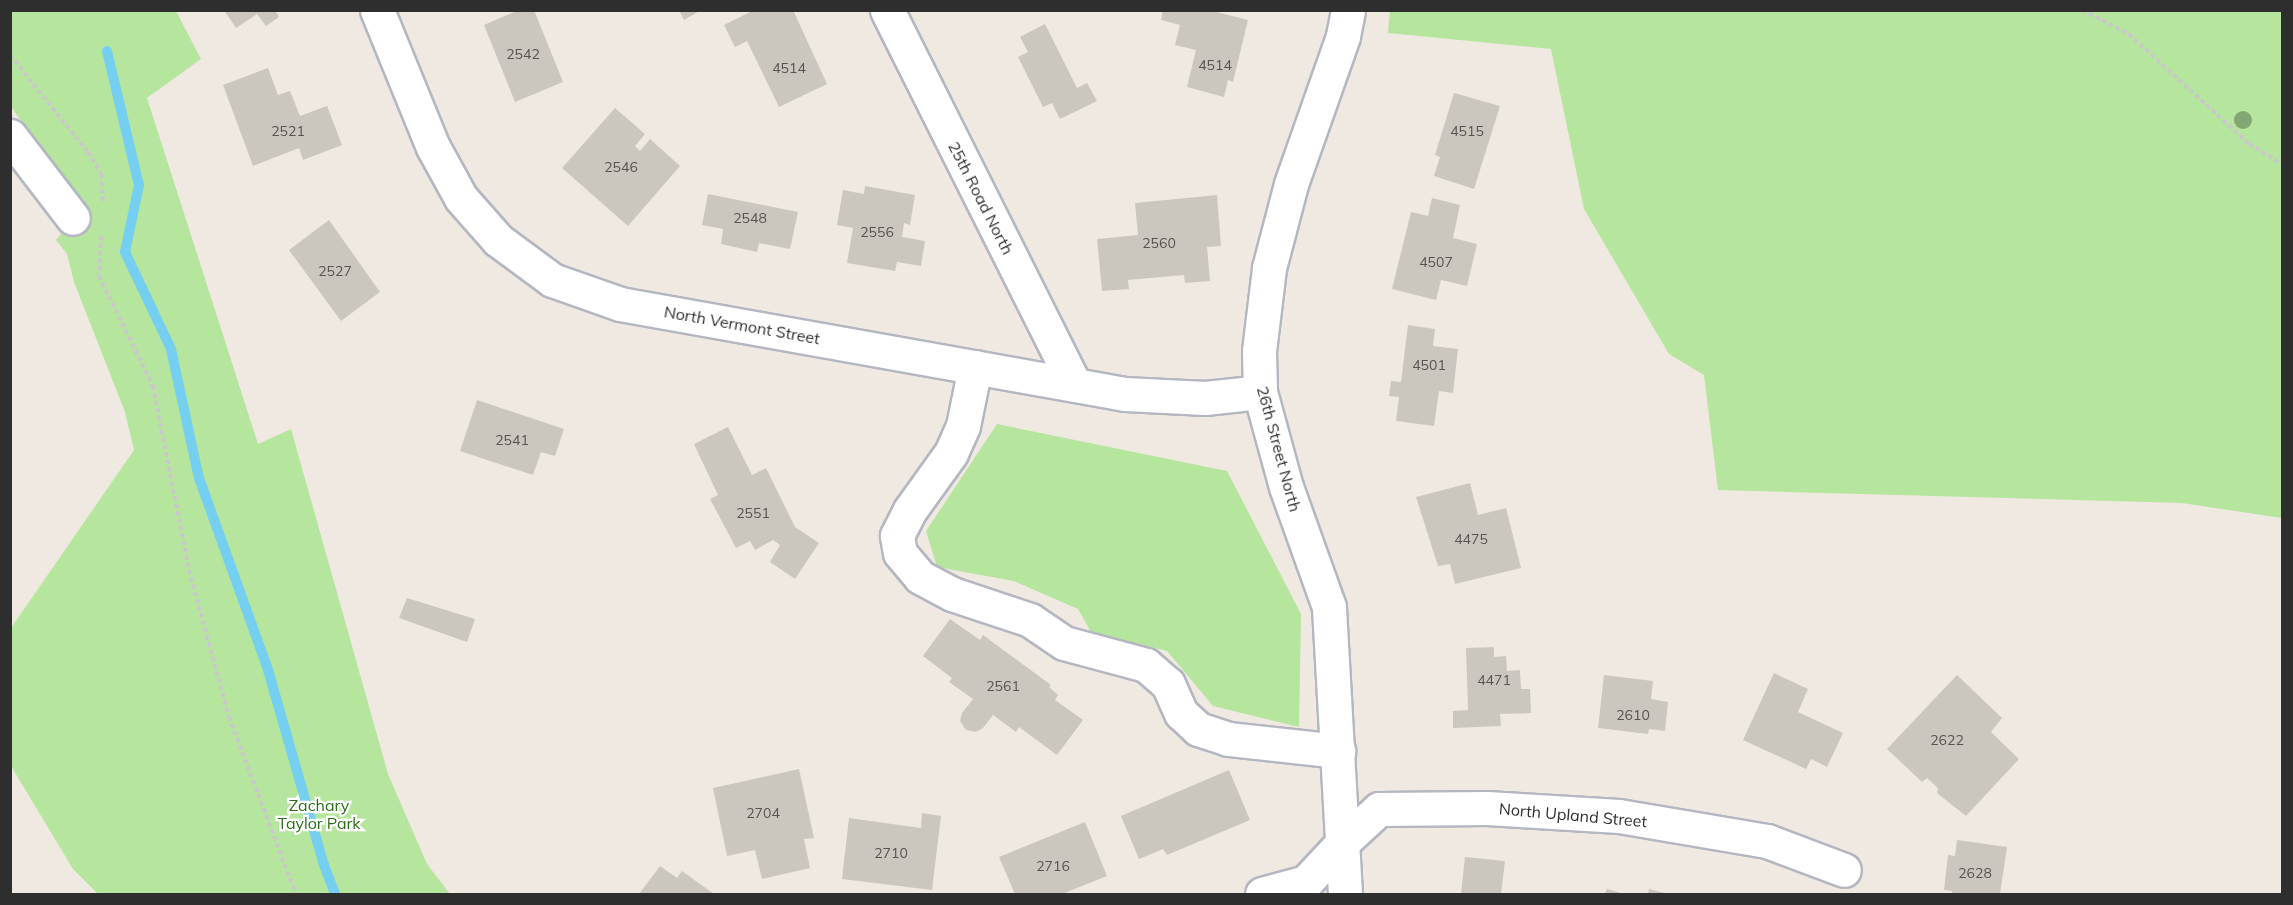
<!DOCTYPE html>
<style>
body{margin:0}
#map{position:relative;width:2293px;height:905px;overflow:hidden;background:#efe9e1;font-family:Mulish,sans-serif}
div>[style]{position:absolute}
[style*='--x']{left:calc(var(--x)*1px);top:calc(var(--y)*1px);width:calc(var(--w)*1px);rotate:calc(var(--a)*1deg)}
.green>*{inset:0;background:#b6e59e}
.stream>*{height:10px;margin:-5px;padding:0 5px;transform-origin:5px;border-radius:5px;background:#75cff0}
.building>*{inset:0;background:#cbc7bf}
.path>*{height:4px;margin-top:-2px;transform-origin:0;background:repeating-linear-gradient(90deg,#c9c9c9 0 4.5px,transparent 0 7.5px)}
.roads{filter:drop-shadow(2px 0 #b4b7c1) drop-shadow(-2px 0 #b4b7c1) drop-shadow(0 2px #b4b7c1) drop-shadow(0 -2px #b4b7c1)}
.minor>*{height:33px;margin:-16.5px;padding:0 16.5px;transform-origin:16.5px;border-radius:16.5px;background:#fff}
.trees>*{width:18px;height:18px;margin:-9px;border-radius:50%;background:#84a574}
span{translate:-50% -50%;white-space:nowrap;text-align:center;line-height:1.15;-webkit-text-stroke:4.5px #fff;paint-order:stroke}
.number-label{font-size:14px;color:#555452}
.number-label span{-webkit-text-stroke-width:0}
.street-label{font-size:16px;color:#2e2e2e}
.park-label{font-size:16px;color:#2c6e1b}
.frame{position:absolute;inset:0;border:12px solid #2e2e2e;pointer-events:none}
</style>
<div id="map">
<div class="green">
<i style="clip-path:polygon(1390px 10px,2282px 11px,2282px 518px,2182px 503px,1718px 490px,1704px 375px,1669px 354px,1584px 209px,1551px 49px,1388px 33px)"></i>
<i style="clip-path:polygon(11px 11px,176px 11px,201px 59px,147px 98px,258px 444px,291px 429px,388px 774px,427px 864px,450px 894px,98px 894px,73px 869px,11px 766px,11px 628px,134px 450px,125px 412px,74px 282px,67px 254px,56px 240px,75px 218px,38px 143px,11px 107px)"></i>
<i style="clip-path:polygon(997px 424px,1227px 471px,1301px 614px,1299px 727px,1213px 706px,1167px 651px,1091px 632px,1078px 609px,1014px 581px,937px 567px,926px 531px)"></i>
</div>
<div class="stream">
<i style="--x:107;--y:51;--w:138;--a:76.6"></i>
<i style="--x:139;--y:185;--w:68;--a:101.8"></i>
<i style="--x:125;--y:252;--w:107;--a:64.6"></i>
<i style="--x:171;--y:349;--w:132;--a:77.8"></i>
<i style="--x:199;--y:478;--w:204;--a:70.2"></i>
<i style="--x:268;--y:670;--w:203;--a:74"></i>
<i style="--x:324;--y:865;--w:31;--a:69"></i>
</div>
<div class="building">
<i style="clip-path:polygon(224px 10px,275px 10px,279px 17px,266px 26px,257px 14px,236px 28px)"></i>
<i style="clip-path:polygon(519px 10px,534px 10px,563px 82px,515px 102px,484px 25px)"></i>
<i style="clip-path:polygon(679px 10px,701px 10px,684px 20px)"></i>
<i style="clip-path:polygon(754px 10px,793px 10px,827px 84px,779px 107px,747px 41px,735px 47px,724px 25px)"></i>
<i style="clip-path:polygon(1163px 10px,1209px 10px,1248px 20px,1233px 82px,1228px 80px,1224px 97px,1187px 87px,1196px 50px,1175px 45px,1180px 25px,1161px 20px)"></i>
<i style="clip-path:polygon(1045px 24px,1077px 88px,1087px 83px,1097px 101px,1060px 119px,1052px 103px,1043px 107px,1018px 57px,1028px 52px,1020px 37px)"></i>
<i style="clip-path:polygon(268px 68px,278px 95px,290px 91px,300px 116px,327px 106px,342px 145px,303px 160px,299px 148px,253px 166px,223px 85px)"></i>
<i style="clip-path:polygon(1454px 93px,1500px 106px,1474px 189px,1434px 176px,1440px 157px,1435px 155px)"></i>
<i style="clip-path:polygon(615px 108px,645px 134px,635px 146px,640px 151px,650px 139px,680px 166px,628px 226px,562px 168px)"></i>
<i style="clip-path:polygon(865px 186px,915px 195px,910px 225px,904px 223px,902px 237px,925px 241px,921px 266px,897px 262px,895px 271px,847px 263px,853px 228px,837px 225px,843px 190px,864px 194px)"></i>
<i style="clip-path:polygon(708px 194px,798px 212px,790px 249px,759px 243px,757px 252px,721px 244px,723px 229px,702px 225px)"></i>
<i style="clip-path:polygon(1217px 195px,1221px 246px,1207px 247px,1210px 281px,1185px 283px,1184px 275px,1128px 280px,1129px 289px,1102px 291px,1097px 239px,1138px 235px,1135px 203px)"></i>
<i style="clip-path:polygon(1432px 198px,1460px 205px,1453px 238px,1477px 244px,1467px 286px,1441px 280px,1436px 300px,1392px 289px,1411px 212px,1428px 216px)"></i>
<i style="clip-path:polygon(329px 220px,380px 292px,341px 321px,289px 250px)"></i>
<i style="clip-path:polygon(1408px 325px,1435px 329px,1433px 346px,1458px 349px,1453px 393px,1439px 391px,1434px 426px,1396px 421px,1399px 397px,1389px 396px,1391px 381px,1401px 382px)"></i>
<i style="clip-path:polygon(477px 400px,564px 429px,555px 456px,541px 452px,533px 475px,460px 451px)"></i>
<i style="clip-path:polygon(728px 427px,752px 475px,766px 468px,795px 527px,819px 543px,795px 579px,770px 562px,780px 545px,773px 540px,755px 550px,750px 541px,736px 548px,710px 499px,718px 495px,694px 444px)"></i>
<i style="clip-path:polygon(1470px 483px,1478px 515px,1506px 508px,1521px 568px,1455px 584px,1450px 564px,1438px 566px,1416px 497px)"></i>
<i style="clip-path:polygon(407px 598px,475px 619px,467px 642px,399px 618px)"></i>
<i style="clip-path:polygon(950px 619px,980px 640px,983px 635px,1051px 685px,1049px 687px,1058px 695px,1055px 700px,1083px 720px,1057px 755px,1019px 727px,1016px 732px,993px 715px,983px 728px,976px 732px,966px 730px,960px 721px,962px 713px,973px 699px,949px 682px,952px 678px,923px 656px)"></i>
<i style="clip-path:polygon(1494px 647px,1494px 657px,1506px 656px,1507px 671px,1520px 670px,1521px 689px,1530px 689px,1531px 713px,1500px 714px,1501px 726px,1453px 728px,1453px 711px,1468px 710px,1466px 648px)"></i>
<i style="clip-path:polygon(1774px 673px,1808px 689px,1798px 712px,1843px 733px,1827px 767px,1811px 759px,1806px 769px,1743px 740px)"></i>
<i style="clip-path:polygon(1604px 675px,1653px 681px,1651px 699px,1668px 702px,1665px 731px,1649px 729px,1648px 734px,1598px 728px)"></i>
<i style="clip-path:polygon(1957px 675px,2002px 718px,1991px 732px,2019px 759px,1966px 816px,1937px 793px,1938px 788px,1927px 778px,1922px 782px,1887px 749px)"></i>
<i style="clip-path:polygon(799px 769px,814px 838px,804px 839px,810px 868px,762px 879px,755px 850px,727px 856px,713px 788px)"></i>
<i style="clip-path:polygon(1229px 770px,1250px 820px,1167px 855px,1163px 849px,1139px 859px,1121px 816px)"></i>
<i style="clip-path:polygon(922px 813px,941px 816px,932px 890px,842px 879px,849px 818px,921px 828px)"></i>
<i style="clip-path:polygon(1085px 822px,1107px 876px,1062px 894px,1015px 894px,999px 857px)"></i>
<i style="clip-path:polygon(1957px 840px,2007px 847px,2000px 894px,1952px 894px,1952px 891px,1944px 890px,1948px 855px,1955px 856px)"></i>
<i style="clip-path:polygon(1465px 857px,1505px 861px,1501px 894px,1461px 894px)"></i>
<i style="clip-path:polygon(660px 866px,677px 878px,682px 871px,714px 894px,639px 894px)"></i>
<i style="clip-path:polygon(1607px 889px,1625px 894px,1605px 894px)"></i>
<i style="clip-path:polygon(1649px 889px,1669px 894px,1648px 894px)"></i>
</div>
<div class="path">
<i style="--x:2082;--y:10;--w:53;--a:27.1"></i>
<i style="--x:2129;--y:34;--w:163;--a:42.5"></i>
<i style="--x:2249;--y:144;--w:39;--a:31"></i>
<i style="--x:10;--y:55;--w:124;--a:51.2"></i>
<i style="--x:88;--y:152;--w:26;--a:59"></i>
<i style="--x:101;--y:174;--w:28;--a:86"></i>
<i style="--x:101;--y:236;--w:40;--a:92.9"></i>
<i style="--x:99;--y:276;--w:123;--a:63.9"></i>
<i style="--x:153;--y:386;--w:187;--a:78.9"></i>
<i style="--x:189;--y:570;--w:152;--a:74.8"></i>
<i style="--x:229;--y:717;--w:189;--a:69.3"></i>
</div>
<div class="roads">
<div class="minor">
<i style="--x:377;--y:10;--w:148;--a:67.8"></i>
<i style="--x:433;--y:147;--w:58;--a:61.2"></i>
<i style="--x:461;--y:198;--w:56;--a:48.6"></i>
<i style="--x:498;--y:240;--w:67;--a:36.5"></i>
<i style="--x:552;--y:280;--w:72;--a:19.4"></i>
<i style="--x:620;--y:304;--w:513;--a:10.11"></i>
<i style="--x:1125;--y:394;--w:80;--a:2.9"></i>
<i style="--x:1205;--y:398;--w:55;--a:-6.2"></i>
<i style="--x:887;--y:10;--w:419;--a:63.4"></i>
<i style="--x:10;--y:136;--w:103;--a:52.5"></i>
<i style="--x:975;--y:367;--w:60;--a:101.5"></i>
<i style="--x:963;--y:426;--w:30;--a:114"></i>
<i style="--x:951;--y:453;--w:70;--a:125.7"></i>
<i style="--x:910;--y:510;--w:29;--a:117"></i>
<i style="--x:897;--y:536;--w:17;--a:80"></i>
<i style="--x:900;--y:553;--w:31;--a:50"></i>
<i style="--x:920;--y:577;--w:36;--a:28"></i>
<i style="--x:952;--y:594;--w:82;--a:18.4"></i>
<i style="--x:1030;--y:620;--w:41;--a:34.1"></i>
<i style="--x:1064;--y:643;--w:85;--a:15"></i>
<i style="--x:1146;--y:665;--w:29;--a:41"></i>
<i style="--x:1168;--y:684;--w:32;--a:66"></i>
<i style="--x:1181;--y:713;--w:23;--a:43"></i>
<i style="--x:1198;--y:729;--w:32;--a:18"></i>
<i style="--x:1228;--y:739;--w:111;--a:6.2"></i>
<i style="--x:1262;--y:894;--w:46;--a:-15.3"></i>
<i style="--x:1306;--y:882;--w:54;--a:-47.2"></i>
<i style="--x:1343;--y:842;--w:49;--a:-42.5"></i>
<i style="--x:1379;--y:809;--w:108;--a:-0.5"></i>
<i style="--x:1487;--y:808;--w:132;--a:3.5"></i>
<i style="--x:1619;--y:816;--w:150;--a:9.6"></i>
<i style="--x:1767;--y:841;--w:82;--a:20.6"></i>
<i style="--x:1345;--y:894;--w:287;--a:-93.2"></i>
<i style="--x:1329;--y:607;--w:127;--a:-109.7"></i>
<i style="--x:1286;--y:487;--w:98;--a:-105.3"></i>
<i style="--x:1260;--y:392;--w:41;--a:-91.4"></i>
<i style="--x:1259;--y:351;--w:84;--a:-83.1"></i>
<i style="--x:1269;--y:268;--w:87;--a:-75.3"></i>
<i style="--x:1291;--y:184;--w:157;--a:-70.6"></i>
<i style="--x:1343;--y:36;--w:26;--a:-79"></i>
</div>
</div>
<div class="trees">
<i style="left:2243px;top:120px"></i>
</div>
<div class="number-label">
<span style="left:523px;top:54px">2542</span>
<span style="left:1215px;top:65px">4514</span>
<span style="left:789px;top:68px">4514</span>
<span style="left:288px;top:131px">2521</span>
<span style="left:1467px;top:131px">4515</span>
<span style="left:621px;top:167px">2546</span>
<span style="left:750px;top:218px">2548</span>
<span style="left:877px;top:232px">2556</span>
<span style="left:1159px;top:243px">2560</span>
<span style="left:1436px;top:262px">4507</span>
<span style="left:335px;top:271px">2527</span>
<span style="left:1429px;top:365px">4501</span>
<span style="left:512px;top:440px">2541</span>
<span style="left:753px;top:513px">2551</span>
<span style="left:1471px;top:539px">4475</span>
<span style="left:1494px;top:680px">4471</span>
<span style="left:1003px;top:686px">2561</span>
<span style="left:1633px;top:715px">2610</span>
<span style="left:1947px;top:740px">2622</span>
<span style="left:763px;top:813px">2704</span>
<span style="left:891px;top:853px">2710</span>
<span style="left:1053px;top:866px">2716</span>
<span style="left:1975px;top:873px">2628</span>
</div>
<div class="street-label">
<span style="left:981px;top:198px;rotate:63deg">25th Road North</span>
<span style="left:742px;top:325px;rotate:10deg">North Vermont Street</span>
<span style="left:1279px;top:449px;rotate:75deg">26th Street North</span>
<span style="left:1573px;top:815px;rotate:5deg">North Upland Street</span>
</div>
<div class="park-label">
<span style="left:319px;top:814px">Zachary<br>Taylor Park</span>
</div>
<div class="frame"></div>
</div>
